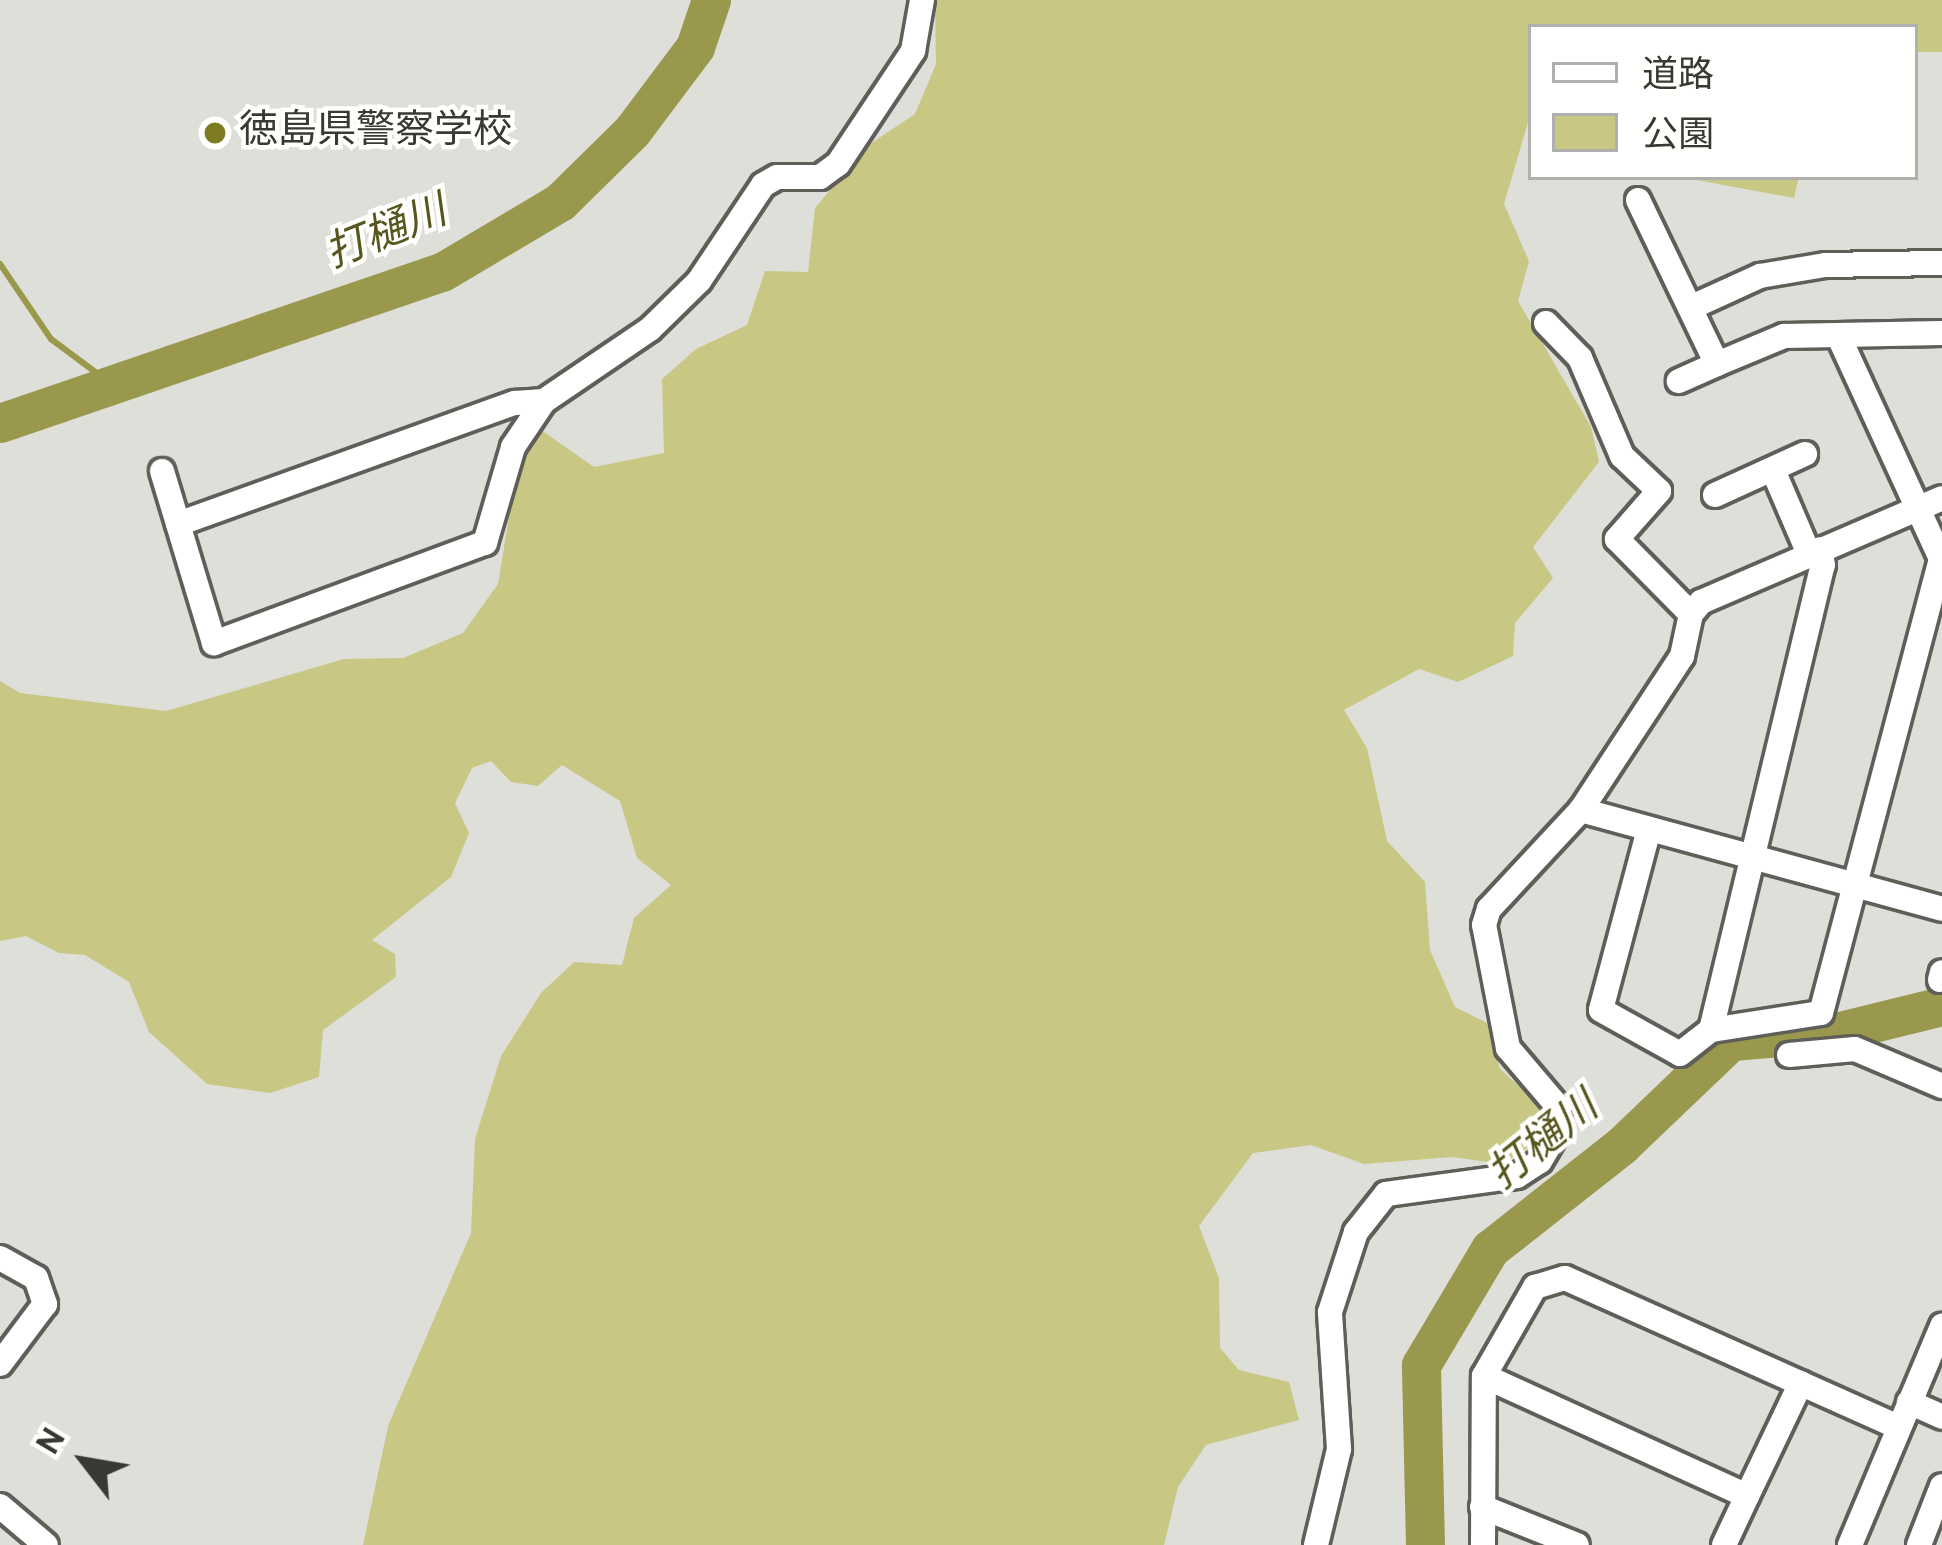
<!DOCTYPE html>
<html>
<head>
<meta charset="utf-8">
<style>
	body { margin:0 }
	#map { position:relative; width:1942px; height:1545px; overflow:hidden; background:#dfdfd9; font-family:Overpass,"Noto Sans JP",sans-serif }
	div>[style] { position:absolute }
	.green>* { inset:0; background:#c8c784 }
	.stream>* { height:6px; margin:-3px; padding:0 3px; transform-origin:3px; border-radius:3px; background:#9a984d }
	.river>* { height:39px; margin:-19.5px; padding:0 19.5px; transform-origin:19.5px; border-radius:19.5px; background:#9a984d }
	.roads { filter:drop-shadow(3px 0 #5f5f5a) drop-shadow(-3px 0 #5f5f5a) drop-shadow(0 3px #5f5f5a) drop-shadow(0 -3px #5f5f5a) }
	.minor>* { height:24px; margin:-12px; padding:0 12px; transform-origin:12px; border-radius:12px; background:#fff }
	.dots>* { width:33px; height:33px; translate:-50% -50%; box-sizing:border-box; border:6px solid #fffffe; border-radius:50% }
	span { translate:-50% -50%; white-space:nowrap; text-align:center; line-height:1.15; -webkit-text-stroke:9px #fffffe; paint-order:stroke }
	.poi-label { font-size:39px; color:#383835 }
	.left { translate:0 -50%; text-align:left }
	.water-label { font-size:42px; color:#57561e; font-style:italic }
	.legend { position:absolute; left:1528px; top:24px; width:390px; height:156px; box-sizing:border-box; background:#fffffe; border:3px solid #afafae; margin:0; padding:15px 21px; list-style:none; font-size:36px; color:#383835 }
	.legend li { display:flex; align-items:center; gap:24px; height:60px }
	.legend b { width:60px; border:3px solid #afafae }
	.north { position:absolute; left:24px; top:1401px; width:120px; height:120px; -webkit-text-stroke:9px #fffffe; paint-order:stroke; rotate:301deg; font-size:33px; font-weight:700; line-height:48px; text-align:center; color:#383835 }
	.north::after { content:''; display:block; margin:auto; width:42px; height:54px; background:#383835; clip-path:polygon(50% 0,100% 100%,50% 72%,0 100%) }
</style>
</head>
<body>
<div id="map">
	<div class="green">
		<div style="clip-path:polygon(935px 0,1942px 0,1942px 52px,1915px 52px,1915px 27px,1531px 27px,1531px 112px,1504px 204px,1529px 261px,1518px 301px,1591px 427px,1599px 462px,1533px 547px,1553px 578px,1515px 623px,1513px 656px,1458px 682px,1419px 669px,1344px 710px,1367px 748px,1387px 841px,1425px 882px,1430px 950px,1455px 1007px,1487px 1023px,1500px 1069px,1543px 1107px,1541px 1140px,1502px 1164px,1452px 1157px,1364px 1164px,1311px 1145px,1253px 1153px,1199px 1226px,1219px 1278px,1220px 1348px,1239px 1370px,1289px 1382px,1299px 1420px,1206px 1445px,1178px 1487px,1164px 1545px,363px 1545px,388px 1426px,471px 1233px,475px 1139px,501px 1056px,541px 993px,574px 962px,622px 965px,634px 918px,671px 885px,637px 858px,620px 801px,562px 765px,538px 786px,511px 782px,491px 761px,472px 768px,455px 803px,469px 833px,451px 877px,372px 940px,395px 954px,396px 977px,323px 1030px,319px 1077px,270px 1093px,207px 1084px,149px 1032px,129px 982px,85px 955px,59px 953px,26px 936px,0 941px,0 681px,20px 693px,166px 711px,344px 659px,403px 658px,463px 633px,498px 584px,516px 474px,537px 427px,594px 467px,664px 453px,662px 379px,696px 349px,747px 325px,765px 271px,808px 272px,815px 208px,867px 146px,915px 114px,936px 64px)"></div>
		<div style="clip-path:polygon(1681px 177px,1799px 177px,1794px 198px)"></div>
	</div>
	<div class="stream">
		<div style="left:0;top:264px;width:91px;rotate:55.8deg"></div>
		<div style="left:51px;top:339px;width:74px;rotate:36.7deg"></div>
	</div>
	<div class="river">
		<div style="left:0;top:423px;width:467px;rotate:-18.9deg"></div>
		<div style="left:442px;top:272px;width:137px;rotate:-30.7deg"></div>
		<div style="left:560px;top:202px;width:101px;rotate:-44.6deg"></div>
		<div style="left:632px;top:131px;width:105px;rotate:-53.1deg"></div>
		<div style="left:695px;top:47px;width:50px;rotate:-71.2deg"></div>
		<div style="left:1425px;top:1545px;width:180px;rotate:-91.3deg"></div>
		<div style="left:1421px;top:1365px;width:135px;rotate:-59.3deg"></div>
		<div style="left:1490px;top:1249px;width:168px;rotate:-38.2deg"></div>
		<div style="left:1622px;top:1145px;width:151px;rotate:-43.7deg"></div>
		<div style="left:1731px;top:1041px;width:101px;rotate:-4.5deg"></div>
		<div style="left:1832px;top:1033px;width:113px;rotate:-13.8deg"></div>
	</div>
	<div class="roads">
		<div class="minor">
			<div style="left:1638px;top:200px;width:182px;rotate:64.3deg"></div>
			<div style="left:1717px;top:364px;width:42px;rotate:155.9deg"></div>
			<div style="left:1692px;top:307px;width:75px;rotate:-24.5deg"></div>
			<div style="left:1760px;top:276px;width:66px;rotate:-9.6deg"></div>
			<div style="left:1825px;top:265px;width:117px;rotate:-1deg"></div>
			<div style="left:1546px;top:323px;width:49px;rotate:45.8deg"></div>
			<div style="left:1580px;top:358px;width:107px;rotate:66.8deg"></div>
			<div style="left:1622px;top:456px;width:51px;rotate:43.4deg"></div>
			<div style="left:1659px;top:491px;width:64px;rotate:131.2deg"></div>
			<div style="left:1617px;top:539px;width:105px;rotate:45.4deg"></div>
			<div style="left:1691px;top:614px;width:16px;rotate:-50deg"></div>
			<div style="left:1701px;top:602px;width:262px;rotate:-23.3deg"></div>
			<div style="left:1839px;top:337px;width:247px;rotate:65.3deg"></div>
			<div style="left:1717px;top:364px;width:73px;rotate:-22.7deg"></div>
			<div style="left:1784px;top:336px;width:158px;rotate:-1.1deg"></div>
			<div style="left:1773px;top:470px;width:91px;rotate:66.8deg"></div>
			<div style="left:162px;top:471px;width:180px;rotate:73.2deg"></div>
			<div style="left:214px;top:643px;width:289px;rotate:-20.3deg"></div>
			<div style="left:485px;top:543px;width:100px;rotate:-73.7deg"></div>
			<div style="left:513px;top:447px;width:55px;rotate:-56deg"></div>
			<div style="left:1715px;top:495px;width:99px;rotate:-24.5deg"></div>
			<div style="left:178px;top:524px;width:358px;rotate:-19.8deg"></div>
			<div style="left:515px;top:403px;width:29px;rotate:-4deg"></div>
			<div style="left:544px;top:401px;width:128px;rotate:-34.2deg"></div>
			<div style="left:650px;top:329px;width:69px;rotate:-44.4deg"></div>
			<div style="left:699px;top:281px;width:115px;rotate:-56.3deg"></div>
			<div style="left:763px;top:185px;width:16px;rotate:-30deg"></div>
			<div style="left:777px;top:177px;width:43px"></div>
			<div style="left:820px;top:177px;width:22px;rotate:-36deg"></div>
			<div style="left:838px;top:164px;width:136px;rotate:-56.4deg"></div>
			<div style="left:913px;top:51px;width:52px;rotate:-80deg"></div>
			<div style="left:1581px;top:810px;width:184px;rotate:-56.7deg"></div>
			<div style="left:1682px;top:656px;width:43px;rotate:-77.9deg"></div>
			<div style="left:1648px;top:833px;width:183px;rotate:104.9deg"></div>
			<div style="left:1601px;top:1010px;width:90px;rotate:29.1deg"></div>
			<div style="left:1680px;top:1054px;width:39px;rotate:-38deg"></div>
			<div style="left:1711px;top:1030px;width:111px;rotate:-8.8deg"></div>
			<div style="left:1821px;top:1013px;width:470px;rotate:-75.2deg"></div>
			<div style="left:1940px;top:980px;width:8px;rotate:-76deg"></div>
			<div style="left:1711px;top:1030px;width:478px;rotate:-76.5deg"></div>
			<div style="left:1823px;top:565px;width:16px;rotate:-101deg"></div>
			<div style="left:1789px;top:1055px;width:66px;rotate:-5.2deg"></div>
			<div style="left:1855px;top:1049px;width:95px;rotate:23deg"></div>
			<div style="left:0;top:1258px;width:41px;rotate:29.1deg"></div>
			<div style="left:36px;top:1278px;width:28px;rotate:71deg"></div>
			<div style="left:45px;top:1304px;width:75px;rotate:126.9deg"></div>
			<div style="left:1484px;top:1376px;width:289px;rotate:24.5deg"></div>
			<div style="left:1747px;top:1496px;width:54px;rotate:115.1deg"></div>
			<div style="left:1909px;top:1402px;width:36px;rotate:24deg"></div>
			<div style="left:1747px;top:1496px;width:125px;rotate:-64.5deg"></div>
			<div style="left:0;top:1506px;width:60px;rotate:40.3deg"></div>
			<div style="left:1482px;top:1507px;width:102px;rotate:21.8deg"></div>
			<div style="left:1316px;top:1545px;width:99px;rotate:-76.5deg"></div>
			<div style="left:1339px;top:1449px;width:137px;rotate:-93.8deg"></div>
			<div style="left:1330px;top:1312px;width:84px;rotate:-72deg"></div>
			<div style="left:1356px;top:1232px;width:48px;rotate:-51.7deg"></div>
			<div style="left:1386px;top:1194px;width:132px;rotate:-7.8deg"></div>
			<div style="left:1517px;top:1176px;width:27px;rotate:-33deg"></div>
			<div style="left:1540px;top:1161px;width:31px;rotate:-59deg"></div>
			<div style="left:1556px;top:1134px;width:26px;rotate:-83deg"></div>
			<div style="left:1559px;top:1108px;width:79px;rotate:-130.4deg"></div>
			<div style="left:1508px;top:1048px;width:125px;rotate:-101deg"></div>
			<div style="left:1484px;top:925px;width:17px;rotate:-73deg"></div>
			<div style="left:1489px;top:909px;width:135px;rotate:-47.1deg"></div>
			<div style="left:1581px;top:810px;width:374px;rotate:15.3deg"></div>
			<div style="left:1483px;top:1545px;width:169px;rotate:-89.7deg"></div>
			<div style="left:1484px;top:1376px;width:103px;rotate:-60.2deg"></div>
			<div style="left:1535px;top:1287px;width:31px;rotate:-17deg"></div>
			<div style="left:1565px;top:1278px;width:365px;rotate:24.1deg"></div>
			<div style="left:1850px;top:1545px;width:238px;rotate:-67.2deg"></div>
			<div style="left:1919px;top:1545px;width:63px;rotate:-68.7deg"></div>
		</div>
	</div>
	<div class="dots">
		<div style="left:215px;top:133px;background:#7e7c23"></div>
	</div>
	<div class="poi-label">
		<span class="left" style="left:239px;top:133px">徳島県警察学校</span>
	</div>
	<div class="water-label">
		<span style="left:387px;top:235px;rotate:-22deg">打樋川</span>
		<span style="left:1545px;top:1143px;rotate:-39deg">打樋川</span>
	</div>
	<ul class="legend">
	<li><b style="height:15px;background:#fff"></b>道路</li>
	<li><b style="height:33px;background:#c8c784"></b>公園</li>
	</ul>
	<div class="north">N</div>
</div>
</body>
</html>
